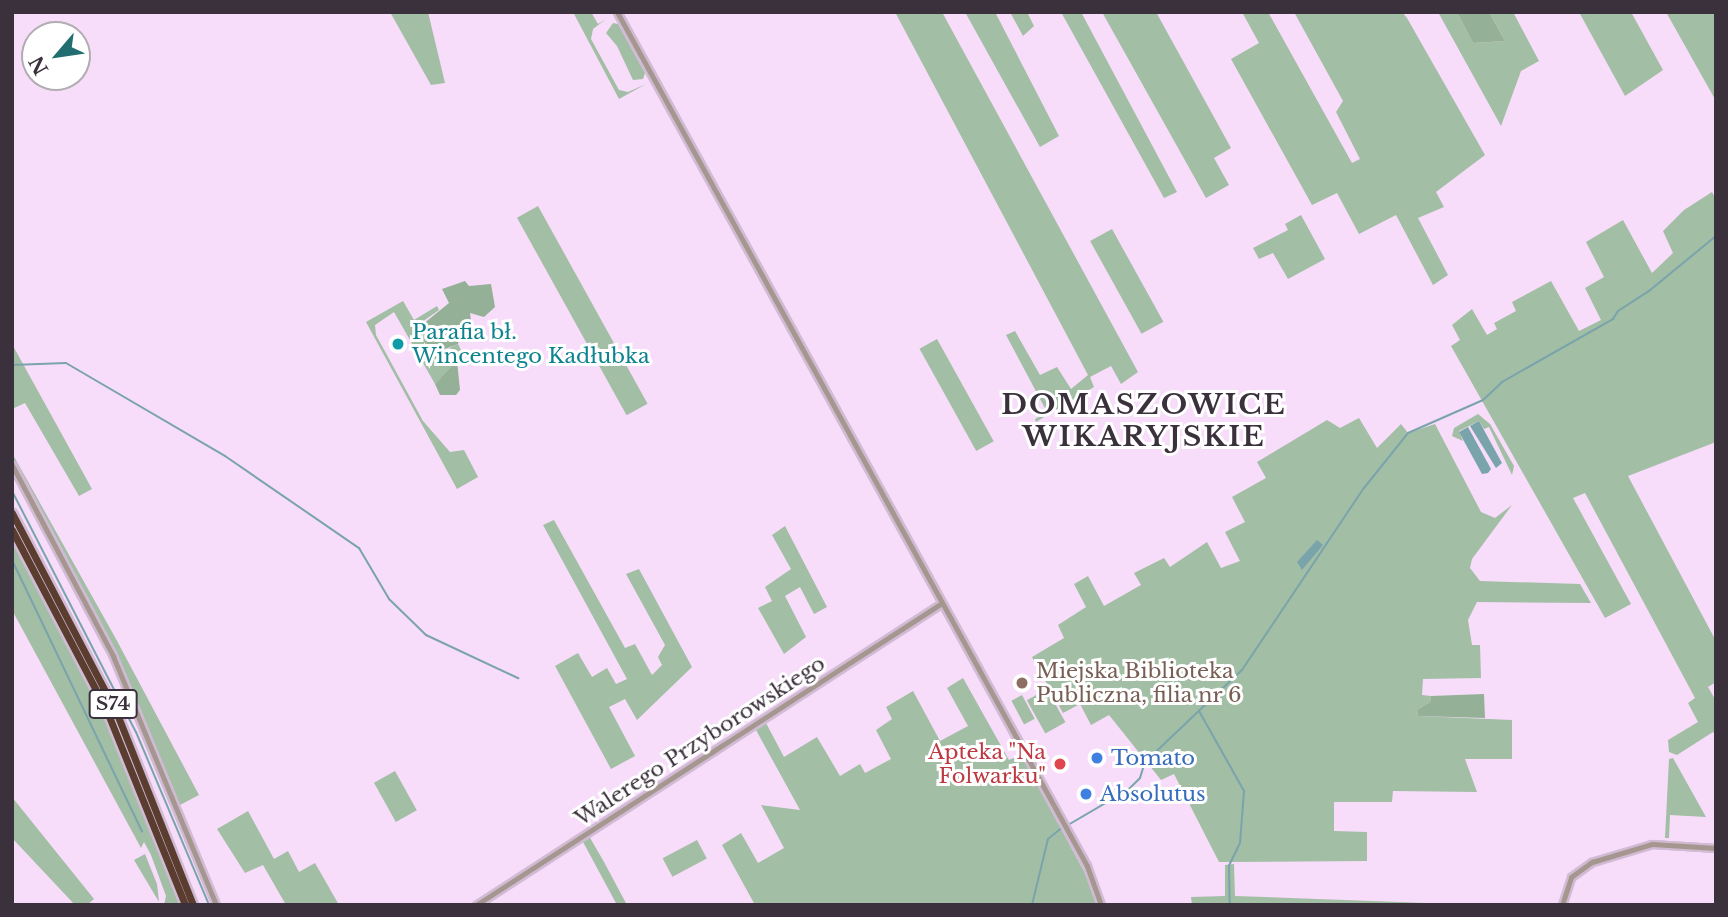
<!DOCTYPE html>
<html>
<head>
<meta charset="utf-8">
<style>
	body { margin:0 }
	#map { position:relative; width:1728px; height:917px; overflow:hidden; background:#f7ddfa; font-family:"Libre Baskerville",serif }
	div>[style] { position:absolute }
	.green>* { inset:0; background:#a2bea5; transform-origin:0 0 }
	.forest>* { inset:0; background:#94b097 }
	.water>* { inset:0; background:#7aa4ac }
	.stream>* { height:2px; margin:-1px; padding:0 1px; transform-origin:1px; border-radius:1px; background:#7aa4ac }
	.roads { filter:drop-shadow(2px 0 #d1bbd4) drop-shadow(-2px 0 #d1bbd4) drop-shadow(0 2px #d1bbd4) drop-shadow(0 -2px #d1bbd4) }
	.tertiary>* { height:5px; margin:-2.5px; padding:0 2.5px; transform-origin:2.5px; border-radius:2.5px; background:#a5968f }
	.motorway>* { height:7px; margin:-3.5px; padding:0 3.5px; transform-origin:3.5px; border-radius:3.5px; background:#5a3d2f }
	.dots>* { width:19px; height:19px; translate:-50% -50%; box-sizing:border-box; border:4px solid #fff; border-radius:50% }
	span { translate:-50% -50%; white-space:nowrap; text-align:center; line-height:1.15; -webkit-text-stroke:6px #fff; paint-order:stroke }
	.shield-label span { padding:2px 5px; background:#fff; border:2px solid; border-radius:5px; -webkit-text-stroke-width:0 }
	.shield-label { font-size:19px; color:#3b313c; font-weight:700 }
	.culture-label { font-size:21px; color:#0d838f }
	.left { translate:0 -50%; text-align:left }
	.education-label { font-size:21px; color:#785e54 }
	.street-label { font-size:21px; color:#3b313c }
	.health-label { font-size:21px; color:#be3a42 }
	.right { translate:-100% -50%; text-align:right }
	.shop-label { font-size:21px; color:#366cbe }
	.district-label { font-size:28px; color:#3b313c; font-weight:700; letter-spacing:2px }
	.frame { position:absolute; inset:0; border:14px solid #3b313c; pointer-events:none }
	.north { position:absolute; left:21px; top:21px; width:70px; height:70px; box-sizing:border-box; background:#fff; border:2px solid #b1adb1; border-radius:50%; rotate:241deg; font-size:19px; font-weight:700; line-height:28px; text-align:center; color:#3b313c }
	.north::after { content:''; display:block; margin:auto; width:24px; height:32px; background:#216d70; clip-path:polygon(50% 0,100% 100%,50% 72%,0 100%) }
</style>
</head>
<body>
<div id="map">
	<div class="green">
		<div style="clip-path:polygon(390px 12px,428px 12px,445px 83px,431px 85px)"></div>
		<div style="clip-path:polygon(573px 12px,591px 12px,598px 24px,606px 19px,593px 29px,591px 39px,619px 90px,628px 92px,646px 84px,619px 99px)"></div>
		<div style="clip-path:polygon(895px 12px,942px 12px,1138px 372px,1121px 384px,1111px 366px,1090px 377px,1094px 387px,1036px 422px,1035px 419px,1047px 412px,1006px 335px,1015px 331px,1040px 375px,1057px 367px,1071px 389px,1088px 375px)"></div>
		<div style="clip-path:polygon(965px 12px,995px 12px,1059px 136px,1040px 147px)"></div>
		<div style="clip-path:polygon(1010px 12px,1027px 12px,1034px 26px,1023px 36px)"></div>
		<div style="clip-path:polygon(1061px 12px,1081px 12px,1177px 192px,1164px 198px)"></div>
		<div style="clip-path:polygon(1102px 12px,1156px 12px,1231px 148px,1214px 158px,1229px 185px,1206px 198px)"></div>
		<div style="clip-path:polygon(1242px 12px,1268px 12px,1352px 163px,1360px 159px,1336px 112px,1343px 101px,1294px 12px,1402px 12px,1407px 18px,1485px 155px,1436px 192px,1444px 207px,1418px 218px,1448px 275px,1433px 285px,1396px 215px,1359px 234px,1337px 193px,1312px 205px,1231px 59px,1259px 43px)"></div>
		<div style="clip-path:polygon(1438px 12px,1457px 12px,1473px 43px,1505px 41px,1489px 12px,1513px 12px,1539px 61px,1521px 71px,1501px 126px)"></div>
		<div style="clip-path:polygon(1579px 12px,1631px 12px,1663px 70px,1625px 96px)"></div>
		<div style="clip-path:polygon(1666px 12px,1716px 12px,1716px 101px)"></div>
		<div style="clip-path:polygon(613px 23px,618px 24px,645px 73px,643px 79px,633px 80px,617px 46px,606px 33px)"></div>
		<div style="clip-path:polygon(1712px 192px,1716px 199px,1716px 442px,1628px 476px,1716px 641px,1716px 682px,1708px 687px,1716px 701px,1716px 736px,1713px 732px,1677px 755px,1669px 752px,1668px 740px,1698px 722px,1688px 703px,1695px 698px,1585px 493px,1573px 498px,1631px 604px,1605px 618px,1451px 346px,1460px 340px,1452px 325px,1472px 309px,1487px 335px,1497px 329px,1494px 323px,1516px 311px,1512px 302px,1551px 281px,1579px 331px,1601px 320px,1585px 288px,1604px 277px,1586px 242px,1623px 220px,1652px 273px,1673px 253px,1663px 231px,1684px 210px)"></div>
		<div style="left:538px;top:206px;width:226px;height:24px;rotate:61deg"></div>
		<div style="clip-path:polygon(1301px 215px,1325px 259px,1288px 279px,1273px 253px,1259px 259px,1253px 248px,1288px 230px,1285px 224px)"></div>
		<div style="left:1112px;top:229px;width:106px;height:25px;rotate:61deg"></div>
		<div style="clip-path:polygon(403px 301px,414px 320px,437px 306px,439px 310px,422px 322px,442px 351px,458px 344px,464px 356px,435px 384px,394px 312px,375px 325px,376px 335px,423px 421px,450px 452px,464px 450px,478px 477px,457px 489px,366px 322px)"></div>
		<div style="left:937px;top:339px;width:117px;height:20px;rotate:61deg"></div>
		<div style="clip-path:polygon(12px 344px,92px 489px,79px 496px,25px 403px,12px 409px)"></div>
		<div style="clip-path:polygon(1478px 414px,1490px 424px,1514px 466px,1512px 475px,1489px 427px,1484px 429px,1479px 421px,1459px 431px,1463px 441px,1452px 436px,1454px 428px)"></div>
		<div style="clip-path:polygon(1359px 418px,1377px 448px,1401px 424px,1408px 433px,1435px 424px,1481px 512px,1495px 518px,1512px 505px,1472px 559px,1470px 568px,1480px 581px,1580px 584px,1591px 603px,1477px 602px,1468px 620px,1472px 645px,1480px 645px,1481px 678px,1423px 679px,1422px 695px,1431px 696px,1430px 702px,1417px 710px,1418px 716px,1512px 720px,1512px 759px,1465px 759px,1477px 792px,1393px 791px,1392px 802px,1334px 802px,1334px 831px,1367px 832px,1367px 861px,1219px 862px,1174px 774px,1161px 780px,1109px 715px,1091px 725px,1080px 704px,1063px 713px,1032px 657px,1064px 638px,1058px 625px,1086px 607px,1074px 584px,1088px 576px,1104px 606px,1141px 585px,1134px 573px,1164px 558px,1170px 567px,1207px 542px,1221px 568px,1240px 561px,1225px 532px,1245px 522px,1232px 497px,1266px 478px,1257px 462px,1327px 420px,1340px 428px)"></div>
		<div style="clip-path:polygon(12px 453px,116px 639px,199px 795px,178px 806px,119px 662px,12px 461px)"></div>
		<div style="clip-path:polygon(554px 520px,625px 648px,635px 644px,652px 675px,662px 665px,658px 657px,665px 645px,626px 574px,639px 569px,692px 667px,637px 720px,625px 699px,609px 707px,635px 756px,611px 769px,555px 666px,578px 653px,592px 677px,607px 668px,616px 684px,627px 679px,543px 525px)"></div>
		<div style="clip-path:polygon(785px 526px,827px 607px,814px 614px,800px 587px,785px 596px,806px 637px,784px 654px,758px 608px,772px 601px,765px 587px,791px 569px,772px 535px)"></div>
		<div style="clip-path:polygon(12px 540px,107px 723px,180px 905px,164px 905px,166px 896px,151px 855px,144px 842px,141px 848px,12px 610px)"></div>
		<div style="clip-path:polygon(963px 678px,1009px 760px,1021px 755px,1086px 875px,1097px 905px,755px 905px,722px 845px,741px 833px,758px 863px,784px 848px,761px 805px,800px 810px,756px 730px,766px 723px,784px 757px,817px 737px,840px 776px,860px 764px,865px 773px,891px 759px,876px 730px,892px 719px,886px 707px,913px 691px,940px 741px,968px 726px,947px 688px)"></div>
		<div style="left:1047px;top:689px;width:38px;height:23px;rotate:61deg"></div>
		<div style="left:1022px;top:695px;width:27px;height:12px;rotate:62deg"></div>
		<div style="clip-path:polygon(1673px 758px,1706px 817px,1670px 815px,1669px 838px,1665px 838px,1669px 759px)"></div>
		<div style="left:395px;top:771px;width:45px;height:24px;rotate:61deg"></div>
		<div style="clip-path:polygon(12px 797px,94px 899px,87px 905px,75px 905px,12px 838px)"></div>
		<div style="clip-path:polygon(248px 811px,274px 859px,288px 851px,299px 872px,315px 863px,339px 905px,286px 905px,263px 865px,245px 873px,217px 829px)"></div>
		<div style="clip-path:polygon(589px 836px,604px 862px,627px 905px,617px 905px,582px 840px)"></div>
		<div style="left:697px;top:840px;width:21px;height:39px;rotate:62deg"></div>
		<div style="clip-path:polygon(145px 854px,157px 884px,159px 902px,134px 860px)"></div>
		<div style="clip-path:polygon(1234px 864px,1235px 896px,1480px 905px,1192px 905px,1191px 897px,1225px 896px,1225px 865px)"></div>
	</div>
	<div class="forest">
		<div style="clip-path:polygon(1457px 12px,1489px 12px,1505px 41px,1473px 43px)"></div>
		<div style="clip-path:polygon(465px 281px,469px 286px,491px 284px,495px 307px,484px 317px,470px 313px,471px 320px,462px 328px,458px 344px,434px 353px,417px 329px,449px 303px,442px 289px)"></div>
		<div style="clip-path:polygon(457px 361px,460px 390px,456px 395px,440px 395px,435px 384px)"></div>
		<div style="clip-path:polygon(1484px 694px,1485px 718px,1418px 716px,1417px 710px,1430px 702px,1431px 696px)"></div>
	</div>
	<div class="water">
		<div style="clip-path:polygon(1479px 421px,1502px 463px,1496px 468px,1470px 426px)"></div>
		<div style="clip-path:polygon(1468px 427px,1491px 469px,1488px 473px,1482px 474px,1459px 432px)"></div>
		<div style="clip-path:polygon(1317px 540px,1323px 545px,1302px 570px,1297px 562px)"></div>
	</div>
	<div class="stream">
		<div style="left:12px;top:365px;width:54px;rotate:-2.1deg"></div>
		<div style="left:66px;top:363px;width:184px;rotate:30.3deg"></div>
		<div style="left:225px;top:456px;width:163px;rotate:34.5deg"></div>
		<div style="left:359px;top:548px;width:59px;rotate:59.5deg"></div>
		<div style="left:389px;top:599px;width:52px;rotate:44.2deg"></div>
		<div style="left:426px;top:635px;width:102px;rotate:25.1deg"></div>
		<div style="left:12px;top:491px;width:271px;rotate:62.8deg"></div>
		<div style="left:136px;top:732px;width:188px;rotate:67.1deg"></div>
		<div style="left:12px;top:560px;width:301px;rotate:64.4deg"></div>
		<div style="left:1199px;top:711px;width:92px;rotate:60.6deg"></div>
		<div style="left:1244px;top:791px;width:52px;rotate:94.4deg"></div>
		<div style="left:1240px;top:843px;width:25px;rotate:116deg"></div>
		<div style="left:1229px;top:866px;width:39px;rotate:89deg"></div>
		<div style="left:1068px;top:825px;width:69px;rotate:-30.3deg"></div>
		<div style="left:1128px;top:790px;width:17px;rotate:-45deg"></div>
		<div style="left:1140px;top:778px;width:17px;rotate:-73deg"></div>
		<div style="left:1145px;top:762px;width:134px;rotate:-43.5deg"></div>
		<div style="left:1242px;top:670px;width:219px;rotate:-56.2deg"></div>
		<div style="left:1364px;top:488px;width:70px;rotate:-51.3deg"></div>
		<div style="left:1408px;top:433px;width:82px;rotate:-23.7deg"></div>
		<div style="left:1483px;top:400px;width:26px;rotate:-43deg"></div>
		<div style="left:1502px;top:382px;width:128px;rotate:-29.6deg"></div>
		<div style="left:1613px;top:319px;width:9px;rotate:-58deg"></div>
		<div style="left:1618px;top:311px;width:37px;rotate:-33deg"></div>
		<div style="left:1649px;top:291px;width:87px;rotate:-39.4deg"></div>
		<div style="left:1032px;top:905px;width:68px;rotate:-76.4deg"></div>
		<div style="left:1048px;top:839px;width:19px;rotate:-39deg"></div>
	</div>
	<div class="roads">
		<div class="tertiary">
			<div style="left:617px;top:12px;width:975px;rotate:61.17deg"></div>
			<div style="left:1087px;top:866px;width:41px;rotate:70.3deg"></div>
			<div style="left:12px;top:465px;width:216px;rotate:62.1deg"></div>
			<div style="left:113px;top:656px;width:269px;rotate:67.5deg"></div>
			<div style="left:476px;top:905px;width:555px;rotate:-32.95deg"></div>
			<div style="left:1562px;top:905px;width:29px;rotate:-72deg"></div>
			<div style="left:1571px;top:877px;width:26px;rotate:-36deg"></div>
			<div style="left:1592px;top:862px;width:63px;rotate:-16.7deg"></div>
			<div style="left:1652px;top:844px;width:64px;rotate:3.6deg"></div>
		</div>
		<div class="motorway">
			<div style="left:12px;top:513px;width:227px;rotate:62.4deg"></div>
			<div style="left:117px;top:714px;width:206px;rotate:68.3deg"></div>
			<div style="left:12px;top:530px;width:202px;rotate:62.3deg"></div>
			<div style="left:106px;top:709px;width:211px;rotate:68deg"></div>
		</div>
	</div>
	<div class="dots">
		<div style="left:398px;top:344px;background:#0f9aa8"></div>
		<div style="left:1022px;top:683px;background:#8d6e63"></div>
		<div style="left:1097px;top:758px;background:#3f7fe0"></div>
		<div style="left:1060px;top:764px;background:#e0444e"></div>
		<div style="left:1086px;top:794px;background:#3f7fe0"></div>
	</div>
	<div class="shield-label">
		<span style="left:113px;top:704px">S74</span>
	</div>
	<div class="culture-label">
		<span class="left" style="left:412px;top:344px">Parafia bł.<br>Wincentego Kadłubka</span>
	</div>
	<div class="education-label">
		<span class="left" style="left:1036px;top:683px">Miejska Biblioteka<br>Publiczna, filia nr 6</span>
	</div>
	<div class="street-label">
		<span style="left:700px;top:741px;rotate:-33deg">Walerego Przyborowskiego</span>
	</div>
	<div class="health-label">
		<span class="right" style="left:1046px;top:764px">Apteka "Na<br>Folwarku"</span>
	</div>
	<div class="shop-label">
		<span class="left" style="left:1111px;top:758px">Tomato</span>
		<span class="left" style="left:1100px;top:794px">Absolutus</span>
	</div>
	<div class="district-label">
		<span style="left:1144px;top:421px">DOMASZOWICE<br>WIKARYJSKIE</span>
	</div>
	<div class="frame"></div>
	<div class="north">N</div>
</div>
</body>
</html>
